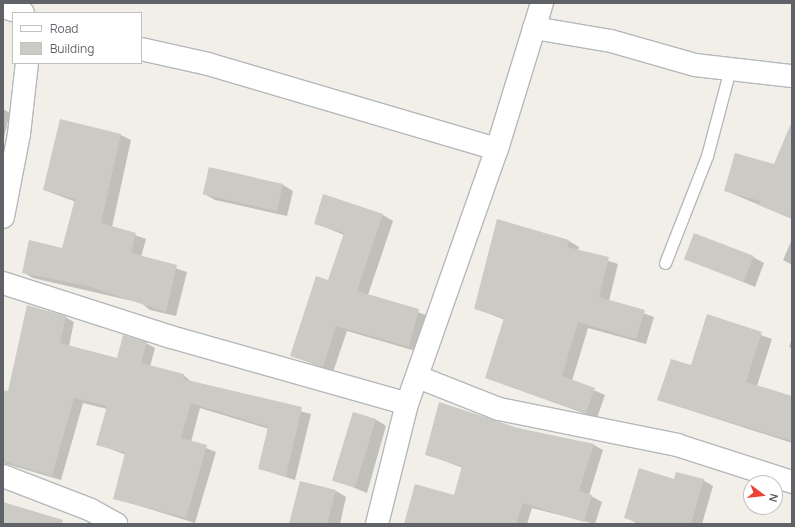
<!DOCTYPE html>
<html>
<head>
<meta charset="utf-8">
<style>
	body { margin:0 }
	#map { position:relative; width:795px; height:527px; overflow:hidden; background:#f1efe8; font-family:Manrope,sans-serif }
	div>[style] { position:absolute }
	.shadow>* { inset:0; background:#0003 }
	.building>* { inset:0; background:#cccac5; transform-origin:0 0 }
	.roads { filter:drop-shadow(1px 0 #b5b8bc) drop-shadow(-1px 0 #b5b8bc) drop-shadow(0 1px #b5b8bc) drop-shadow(0 -1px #b5b8bc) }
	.service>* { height:11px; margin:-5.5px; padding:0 5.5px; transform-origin:5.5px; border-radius:5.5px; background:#fff }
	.minor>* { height:22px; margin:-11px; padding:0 11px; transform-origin:11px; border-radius:11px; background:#fff }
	span { translate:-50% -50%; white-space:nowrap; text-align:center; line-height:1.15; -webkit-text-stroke:3px #fff; paint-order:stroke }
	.frame { position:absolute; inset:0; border:4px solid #5f6368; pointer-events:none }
	.legend { position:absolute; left:12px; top:12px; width:130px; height:52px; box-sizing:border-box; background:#fff; border:1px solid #bfc1c3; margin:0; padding:5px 7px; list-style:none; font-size:12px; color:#5f6368 }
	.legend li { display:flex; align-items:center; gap:8px; height:20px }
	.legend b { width:20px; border:1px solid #bfc1c3 }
	.north { position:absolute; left:743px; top:475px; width:40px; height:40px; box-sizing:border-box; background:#fff; border:1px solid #bfc1c3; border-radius:50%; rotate:105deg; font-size:11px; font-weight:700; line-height:16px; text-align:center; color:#5f6368 }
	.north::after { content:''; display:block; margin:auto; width:14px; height:18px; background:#ea4335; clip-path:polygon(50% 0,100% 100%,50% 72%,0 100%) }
</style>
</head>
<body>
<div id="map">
	<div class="shadow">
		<div style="clip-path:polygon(3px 109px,10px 113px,3px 141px)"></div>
		<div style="clip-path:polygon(121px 135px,131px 140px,112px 227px,146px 239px,141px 257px,187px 272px,176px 316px,150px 310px,141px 303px,33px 278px,23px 272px,63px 250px,76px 202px,44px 190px)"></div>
		<div style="clip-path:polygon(792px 147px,792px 219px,726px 191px,775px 165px)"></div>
		<div style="clip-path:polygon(283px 185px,293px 191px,287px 216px,215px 200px,204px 194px)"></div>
		<div style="clip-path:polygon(383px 215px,393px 221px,368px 295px,429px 316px,419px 352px,347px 331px,333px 372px,291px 355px,329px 282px,344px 235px,315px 223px)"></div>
		<div style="clip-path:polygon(792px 239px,792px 265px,783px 260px)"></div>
		<div style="clip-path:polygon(569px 241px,579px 247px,578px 251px,618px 264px,609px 301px,654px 317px,646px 344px,588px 328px,572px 381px,605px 395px,597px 418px,486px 378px,505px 320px,475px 308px)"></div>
		<div style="clip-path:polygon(753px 257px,764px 263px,755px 287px,685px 258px)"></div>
		<div style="clip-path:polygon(708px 316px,772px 339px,757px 386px,792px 397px,792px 443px,658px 400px,692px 367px)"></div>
		<div style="clip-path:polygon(65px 317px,74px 322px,69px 346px,118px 359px,146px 343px,155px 348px,150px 367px,183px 375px,192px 382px,311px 414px,295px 480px,260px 469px,269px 429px,200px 408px,191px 442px,216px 452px,195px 523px,114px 498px,126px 455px,97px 444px,107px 409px,83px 403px,61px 480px,3px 463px,3px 401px)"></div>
		<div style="clip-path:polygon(792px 338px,792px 348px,789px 347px)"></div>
		<div style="clip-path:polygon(375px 419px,386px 426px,367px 493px,335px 480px)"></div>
		<div style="clip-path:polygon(518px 429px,594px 445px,603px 450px,589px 495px,602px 502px,595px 524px,532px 508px,527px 524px,405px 524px,454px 496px,463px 468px,426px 454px)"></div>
		<div style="clip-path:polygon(675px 480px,703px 480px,713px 486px,702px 524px,638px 524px,625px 517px)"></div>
		<div style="clip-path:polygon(336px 491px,346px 497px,340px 524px,290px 524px)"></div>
	</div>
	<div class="building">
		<div style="clip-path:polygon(60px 119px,121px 134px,101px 223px,136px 233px,131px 253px,177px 265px,166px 312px,87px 286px,22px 273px,29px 240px,62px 248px,75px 199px,43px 190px)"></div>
		<div style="clip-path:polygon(792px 121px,792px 218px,758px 205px,760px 201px,724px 191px,735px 153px,774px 164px)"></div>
		<div style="left:209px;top:167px;width:76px;height:28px;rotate:13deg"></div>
		<div style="clip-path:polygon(323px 194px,383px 214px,357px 291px,419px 309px,409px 347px,336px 326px,323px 367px,290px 356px,316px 276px,328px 280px,344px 233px,314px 224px)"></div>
		<div style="clip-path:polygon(497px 219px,569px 240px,567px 247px,609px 257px,599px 297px,645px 310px,636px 339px,578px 322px,562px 376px,595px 388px,586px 413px,485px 378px,504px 318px,474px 309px)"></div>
		<div style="left:694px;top:233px;width:64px;height:28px;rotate:21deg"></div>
		<div style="clip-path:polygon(27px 305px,66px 316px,60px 343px,117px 358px,123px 335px,147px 342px,141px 363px,184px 374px,183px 379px,302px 407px,286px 476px,258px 469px,268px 427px,191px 403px,181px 438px,207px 445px,186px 518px,113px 499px,125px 453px,96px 445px,107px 406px,74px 398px,52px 476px,3px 461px,3px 397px,5px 390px,8px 391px)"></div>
		<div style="clip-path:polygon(707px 314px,762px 332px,746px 382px,792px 396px,792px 441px,657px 400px,671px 359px,691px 365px)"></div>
		<div style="clip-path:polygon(439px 402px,518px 428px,594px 444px,579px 491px,592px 495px,584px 522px,523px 503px,516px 524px,404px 524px,415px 484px,454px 495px,462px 466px,425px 455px)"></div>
		<div style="left:353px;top:412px;width:24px;height:72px;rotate:17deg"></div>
		<div style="clip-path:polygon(639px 468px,674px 479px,676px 472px,704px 479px,691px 524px,643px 524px,624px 518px)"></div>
		<div style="clip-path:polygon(300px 481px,336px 490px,327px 524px,289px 524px)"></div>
		<div style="clip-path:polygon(3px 502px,63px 520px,62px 524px,3px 524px)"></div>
	</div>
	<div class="roads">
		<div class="service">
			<div style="left:665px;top:263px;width:115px;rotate:-68.6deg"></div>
			<div style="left:707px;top:156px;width:90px;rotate:-75.2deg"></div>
		</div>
		<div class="minor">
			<div style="left:3px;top:7px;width:21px;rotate:17deg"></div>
			<div style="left:534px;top:28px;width:78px;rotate:9.6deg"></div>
			<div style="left:611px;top:41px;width:87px;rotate:15.9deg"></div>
			<div style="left:695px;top:65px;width:98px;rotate:6.5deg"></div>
			<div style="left:141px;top:49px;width:69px;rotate:12.6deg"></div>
			<div style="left:208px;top:64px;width:301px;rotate:16.4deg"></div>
			<div style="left:3px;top:217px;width:85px;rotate:-79.1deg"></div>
			<div style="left:19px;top:134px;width:71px;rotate:-83.6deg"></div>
			<div style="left:3px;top:283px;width:176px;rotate:17.8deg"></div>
			<div style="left:171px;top:337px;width:245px;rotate:15.8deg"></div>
			<div style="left:418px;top:377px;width:87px;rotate:21.6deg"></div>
			<div style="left:499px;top:409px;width:182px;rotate:11.4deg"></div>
			<div style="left:677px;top:445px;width:121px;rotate:17.8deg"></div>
			<div style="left:3px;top:476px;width:94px;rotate:21.1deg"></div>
			<div style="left:91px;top:510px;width:29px;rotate:29deg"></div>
			<div style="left:377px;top:524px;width:124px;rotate:-76deg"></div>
			<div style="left:407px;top:404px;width:270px;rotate:-70.6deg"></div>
			<div style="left:497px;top:149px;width:153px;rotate:-72.9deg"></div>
		</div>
	</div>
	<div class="frame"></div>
	<ul class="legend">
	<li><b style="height:5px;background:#fff"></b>Road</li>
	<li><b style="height:11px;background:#cccac5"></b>Building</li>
	</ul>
	<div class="north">N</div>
</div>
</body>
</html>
